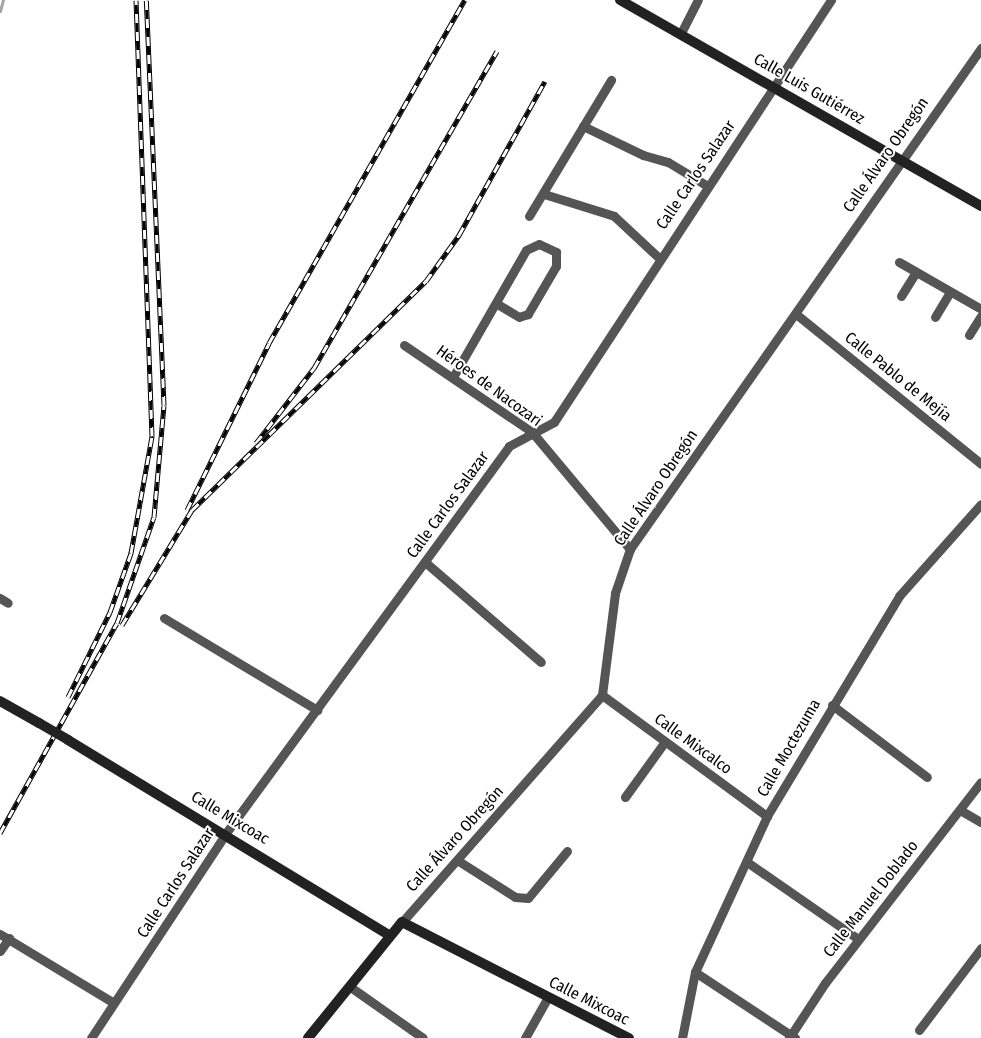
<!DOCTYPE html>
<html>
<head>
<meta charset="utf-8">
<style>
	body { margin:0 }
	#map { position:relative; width:981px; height:1038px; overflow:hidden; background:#fff; font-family:"Fira Sans Condensed",sans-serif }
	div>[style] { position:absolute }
	.stream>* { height:3px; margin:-1.5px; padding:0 1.5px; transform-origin:1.5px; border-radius:1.5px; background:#a3a3a3 }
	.street>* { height:9px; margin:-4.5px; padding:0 4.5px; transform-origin:4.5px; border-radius:4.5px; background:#555 }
	.secondary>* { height:10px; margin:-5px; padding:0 5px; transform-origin:5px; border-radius:5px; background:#222 }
	.rail>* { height:5px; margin-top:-2.5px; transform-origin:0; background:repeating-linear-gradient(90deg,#fff 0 9px,#000 0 18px); box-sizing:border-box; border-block:1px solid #000 }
	.secondary-bridge>* { height:10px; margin:-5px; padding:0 5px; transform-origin:5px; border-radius:5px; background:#222 }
	span { translate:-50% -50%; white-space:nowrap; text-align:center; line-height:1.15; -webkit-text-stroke:4px #fff; paint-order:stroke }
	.street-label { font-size:16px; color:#000 }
</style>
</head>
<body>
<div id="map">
	<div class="stream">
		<div style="left:0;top:11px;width:11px;rotate:-75deg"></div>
	</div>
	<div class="street">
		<div style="left:681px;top:33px;width:37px;rotate:-63deg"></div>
		<div style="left:583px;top:126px;width:67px;rotate:25.8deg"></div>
		<div style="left:643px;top:155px;width:26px;rotate:16deg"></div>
		<div style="left:668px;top:162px;width:44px;rotate:31.2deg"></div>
		<div style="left:544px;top:194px;width:73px;rotate:17.4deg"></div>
		<div style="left:614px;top:216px;width:62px;rotate:43deg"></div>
		<div style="left:529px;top:216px;width:159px;rotate:-58.9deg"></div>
		<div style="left:899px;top:262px;width:95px;rotate:29.8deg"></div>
		<div style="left:901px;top:296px;width:28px;rotate:-58deg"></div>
		<div style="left:796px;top:314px;width:238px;rotate:39deg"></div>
		<div style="left:935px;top:317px;width:29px;rotate:-59deg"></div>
		<div style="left:969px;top:335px;width:22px;rotate:-58deg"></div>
		<div style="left:404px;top:345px;width:155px;rotate:34.2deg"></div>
		<div style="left:532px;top:432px;width:153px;rotate:50.1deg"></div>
		<div style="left:453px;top:377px;width:146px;rotate:-60.1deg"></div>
		<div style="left:526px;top:250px;width:14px;rotate:-25deg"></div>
		<div style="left:539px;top:244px;width:19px;rotate:25deg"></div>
		<div style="left:556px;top:252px;width:14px;rotate:90deg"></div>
		<div style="left:556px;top:266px;width:56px;rotate:120.3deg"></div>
		<div style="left:528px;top:314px;width:9px;rotate:162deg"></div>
		<div style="left:519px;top:317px;width:26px;rotate:-149deg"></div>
		<div style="left:425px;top:562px;width:153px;rotate:40.8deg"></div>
		<div style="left:0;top:598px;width:9px;rotate:32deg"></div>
		<div style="left:164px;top:618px;width:179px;rotate:31deg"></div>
		<div style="left:602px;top:695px;width:205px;rotate:36.3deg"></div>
		<div style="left:832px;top:705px;width:119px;rotate:37.2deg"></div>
		<div style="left:625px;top:797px;width:67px;rotate:-54.2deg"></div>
		<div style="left:960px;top:810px;width:24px;rotate:30deg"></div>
		<div style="left:457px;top:860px;width:69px;rotate:32.5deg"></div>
		<div style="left:515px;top:897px;width:13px;rotate:4deg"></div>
		<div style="left:528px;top:898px;width:61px;rotate:-50.3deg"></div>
		<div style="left:747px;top:862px;width:135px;rotate:34.7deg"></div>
		<div style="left:402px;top:922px;width:303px;rotate:-48.6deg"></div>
		<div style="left:602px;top:695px;width:103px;rotate:-82.7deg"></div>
		<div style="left:615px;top:593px;width:46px;rotate:-71.2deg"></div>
		<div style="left:630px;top:549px;width:612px;rotate:-54.98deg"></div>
		<div style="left:0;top:934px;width:133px;rotate:31.2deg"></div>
		<div style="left:0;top:951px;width:16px;rotate:-55deg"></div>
		<div style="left:695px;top:972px;width:120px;rotate:33.4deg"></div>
		<div style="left:349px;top:986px;width:90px;rotate:35.1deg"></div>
		<div style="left:919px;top:1030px;width:103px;rotate:-52.9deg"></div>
		<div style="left:91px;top:1038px;width:245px;rotate:-56.6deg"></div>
		<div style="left:226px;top:833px;width:479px;rotate:-53.8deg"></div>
		<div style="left:509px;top:446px;width:51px;rotate:-28.1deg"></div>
		<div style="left:554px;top:422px;width:505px;rotate:-56.72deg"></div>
		<div style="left:525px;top:1038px;width:47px;rotate:-60.7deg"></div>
		<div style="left:682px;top:1038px;width:67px;rotate:-78.9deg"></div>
		<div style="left:695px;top:972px;width:172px;rotate:-65.2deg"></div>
		<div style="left:767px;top:816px;width:257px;rotate:-59deg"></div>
		<div style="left:899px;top:596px;width:123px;rotate:-48.3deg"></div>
		<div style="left:789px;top:1038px;width:66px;rotate:-56.8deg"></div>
		<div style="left:825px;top:983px;width:254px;rotate:-52.2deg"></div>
	</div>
	<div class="secondary">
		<div style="left:620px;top:0;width:416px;rotate:29.7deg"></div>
		<div style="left:0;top:701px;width:45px;rotate:29.4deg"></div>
		<div style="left:68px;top:740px;width:376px;rotate:31.3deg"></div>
		<div style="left:308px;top:1038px;width:149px;rotate:-51deg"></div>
		<div style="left:402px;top:922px;width:255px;rotate:27.1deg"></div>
	</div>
	<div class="rail">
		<div style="left:256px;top:443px;width:95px;rotate:-52.3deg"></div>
		<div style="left:314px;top:368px;width:366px;rotate:-60deg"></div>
		<div style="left:187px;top:510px;width:186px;rotate:-63.8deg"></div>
		<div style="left:269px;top:343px;width:395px;rotate:-60.3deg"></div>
		<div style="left:122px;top:625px;width:135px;rotate:-58.7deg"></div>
		<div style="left:192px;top:510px;width:327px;rotate:-44.4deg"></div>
		<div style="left:426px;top:281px;width:57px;rotate:-54.3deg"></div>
		<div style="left:459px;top:235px;width:176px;rotate:-60.8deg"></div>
		<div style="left:68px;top:697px;width:95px;rotate:-63.7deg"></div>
		<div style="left:110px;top:612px;width:63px;rotate:-70.4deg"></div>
		<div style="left:131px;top:553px;width:119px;rotate:-79.8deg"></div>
		<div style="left:152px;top:436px;width:436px;rotate:-92.1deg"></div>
		<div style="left:0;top:833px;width:240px;rotate:-60.9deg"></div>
		<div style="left:117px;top:623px;width:112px;rotate:-70.8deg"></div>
		<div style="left:154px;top:517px;width:112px;rotate:-84.9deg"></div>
		<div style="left:164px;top:405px;width:405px;rotate:-92.5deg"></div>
	</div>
	<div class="secondary-bridge">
		<div style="left:39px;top:723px;width:34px;rotate:30deg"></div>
	</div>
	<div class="street-label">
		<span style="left:809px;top:89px;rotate:30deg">Calle Luis Gutiérrez</span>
		<span style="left:886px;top:155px;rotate:-55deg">Calle Álvaro Obregón</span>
		<span style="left:696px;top:175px;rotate:-56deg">Calle Carlos Salazar</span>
		<span style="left:898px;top:377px;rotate:39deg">Calle Pablo de Mejía</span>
		<span style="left:489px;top:386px;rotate:36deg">Héroes de Nacozari</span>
		<span style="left:656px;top:488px;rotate:-56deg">Calle Álvaro Obregón</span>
		<span style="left:448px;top:505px;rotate:-54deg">Calle Carlos Salazar</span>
		<span style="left:693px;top:744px;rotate:36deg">Calle Mixcalco</span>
		<span style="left:789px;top:748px;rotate:-60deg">Calle Moctezuma</span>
		<span style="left:230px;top:818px;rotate:31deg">Calle Mixcoac</span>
		<span style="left:455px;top:839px;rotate:-48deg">Calle Álvaro Obregón</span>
		<span style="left:176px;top:883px;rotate:-57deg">Calle Carlos Salazar</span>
		<span style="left:871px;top:899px;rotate:-52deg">Calle Manuel Doblado</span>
		<span style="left:589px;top:1001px;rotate:27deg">Calle Mixcoac</span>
	</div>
</div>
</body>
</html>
